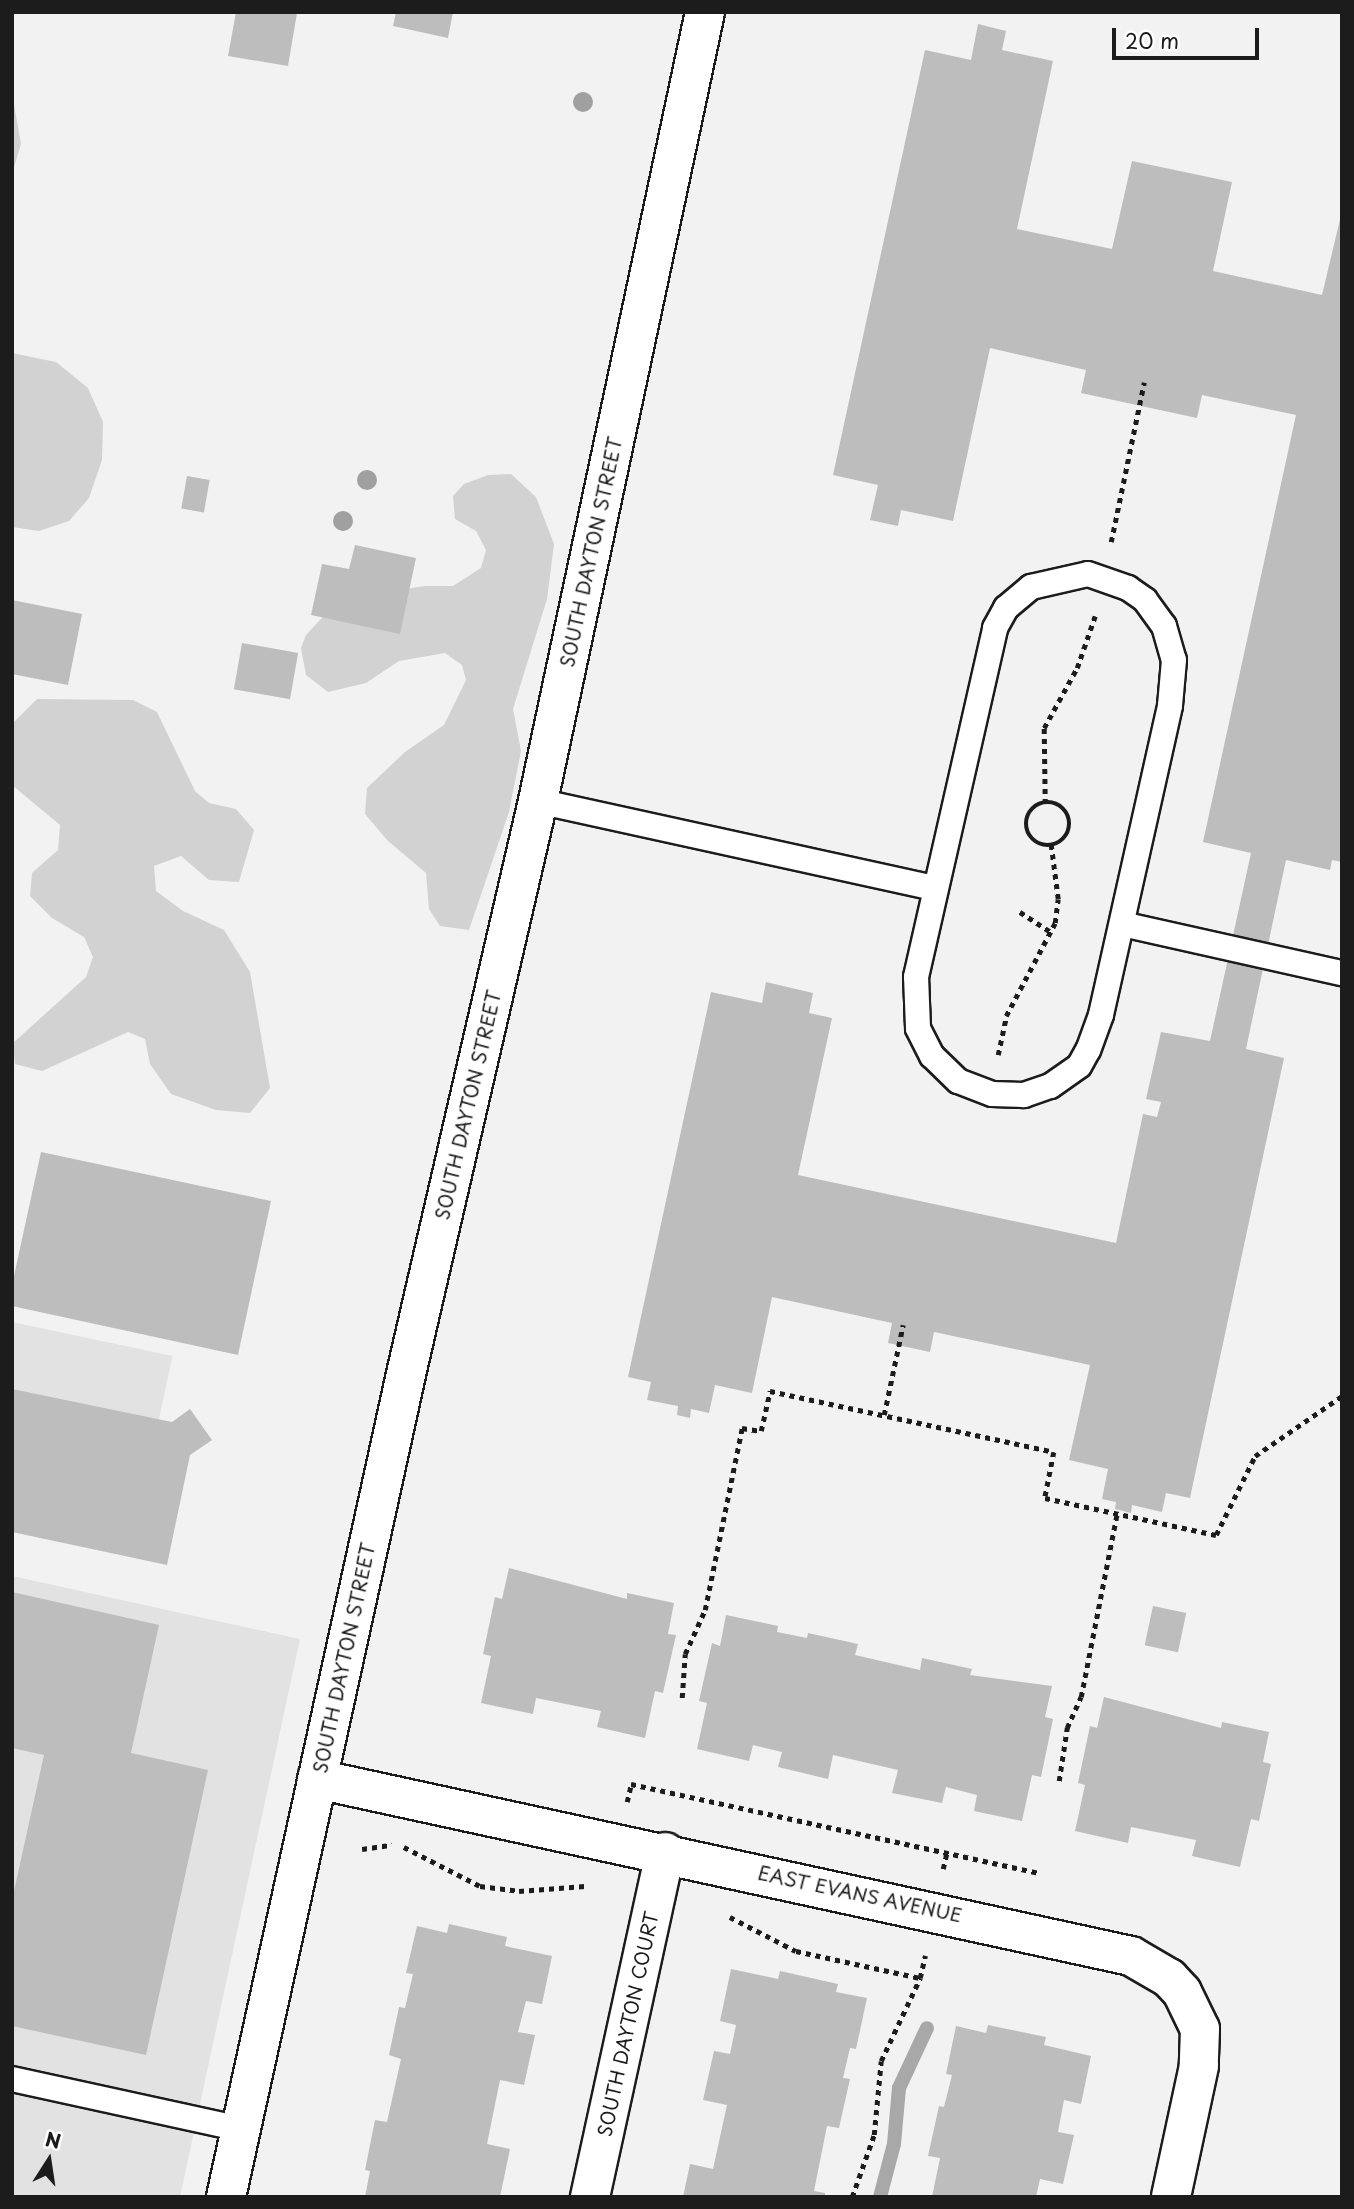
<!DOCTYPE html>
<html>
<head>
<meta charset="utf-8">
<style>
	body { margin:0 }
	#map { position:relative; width:1354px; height:2209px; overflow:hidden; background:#f2f2f2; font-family:"Playpen Sans",sans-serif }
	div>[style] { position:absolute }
	.built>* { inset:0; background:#e2e2e2; transform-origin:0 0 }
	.green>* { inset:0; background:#d2d2d2 }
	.stream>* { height:14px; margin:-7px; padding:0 7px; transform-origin:7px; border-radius:7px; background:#a8a8a8 }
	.building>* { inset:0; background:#bdbdbd; transform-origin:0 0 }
	.path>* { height:4.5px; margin-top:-2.25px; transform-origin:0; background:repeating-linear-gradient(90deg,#1c1c1c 0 5px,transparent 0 10px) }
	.path>.ring { margin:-2.25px; padding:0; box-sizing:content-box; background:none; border:4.5px solid #1c1c1c; border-radius:50% }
	.roads { filter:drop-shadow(2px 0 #1c1c1c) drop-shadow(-2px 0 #1c1c1c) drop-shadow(0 2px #1c1c1c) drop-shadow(0 -2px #1c1c1c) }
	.lane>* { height:24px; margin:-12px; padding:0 12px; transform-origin:12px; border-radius:12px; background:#fff }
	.street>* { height:38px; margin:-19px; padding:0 19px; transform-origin:19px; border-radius:19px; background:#fff }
	.secondary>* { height:38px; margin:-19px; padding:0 19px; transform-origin:19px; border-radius:19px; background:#fff }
	.trees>* { width:20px; height:20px; margin:-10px; border-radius:50%; background:#a0a0a0 }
	span { translate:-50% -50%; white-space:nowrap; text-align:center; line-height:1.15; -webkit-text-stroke:7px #fff; paint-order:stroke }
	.street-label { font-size:19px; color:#1c1c1c }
	.frame { position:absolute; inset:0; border:14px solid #1c1c1c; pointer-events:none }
	.north { position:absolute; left:14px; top:2125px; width:70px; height:70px; -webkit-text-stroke:5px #fff; paint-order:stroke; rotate:12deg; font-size:19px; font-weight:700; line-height:28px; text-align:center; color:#1c1c1c }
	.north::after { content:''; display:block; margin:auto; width:24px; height:32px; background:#1c1c1c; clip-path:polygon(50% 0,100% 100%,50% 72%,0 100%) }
	.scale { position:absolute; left:1112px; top:28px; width:147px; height:32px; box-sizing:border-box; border:4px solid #1c1c1c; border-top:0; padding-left:9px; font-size:21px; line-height:24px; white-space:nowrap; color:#1c1c1c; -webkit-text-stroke:5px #fff; paint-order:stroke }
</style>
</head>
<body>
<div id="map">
	<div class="built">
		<div style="left:12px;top:1322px;width:164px;height:67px;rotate:12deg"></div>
		<div style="clip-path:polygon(12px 1576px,300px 1639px,180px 2197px,12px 2197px)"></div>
	</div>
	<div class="green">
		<div style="clip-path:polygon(12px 93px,21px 144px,12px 174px)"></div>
		<div style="clip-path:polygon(12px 353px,56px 362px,88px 388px,103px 422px,102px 460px,89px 498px,69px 521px,39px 531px,12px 527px)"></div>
		<div style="clip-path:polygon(511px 474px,536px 497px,554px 544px,547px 599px,513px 709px,521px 751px,509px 812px,469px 930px,440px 926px,429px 909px,426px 873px,388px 841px,365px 814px,367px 788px,405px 752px,444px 725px,466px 680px,462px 665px,445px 653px,399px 661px,366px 683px,328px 692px,306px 675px,301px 648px,306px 635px,332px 607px,368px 595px,425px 586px,453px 586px,481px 568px,486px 550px,476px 531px,455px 519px,453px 496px,464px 484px,488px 475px)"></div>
		<div style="clip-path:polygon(37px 699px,133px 700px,157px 712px,195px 791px,209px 803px,236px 809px,254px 830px,239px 882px,209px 880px,181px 856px,154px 866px,156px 891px,183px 911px,224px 930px,250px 972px,270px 1088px,250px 1113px,216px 1110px,171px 1094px,150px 1064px,145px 1039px,128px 1032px,42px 1071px,15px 1064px,13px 1043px,86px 977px,93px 957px,84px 937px,52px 918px,30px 896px,32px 873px,58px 850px,60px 825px,12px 785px,12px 724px)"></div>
	</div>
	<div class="stream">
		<div style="left:880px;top:2197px;width:55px;rotate:-75.2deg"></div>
		<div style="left:894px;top:2144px;width:56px;rotate:-84.9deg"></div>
		<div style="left:899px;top:2088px;width:66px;rotate:-65deg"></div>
	</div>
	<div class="building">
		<div style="clip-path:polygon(236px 12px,297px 13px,288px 66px,228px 56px)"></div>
		<div style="clip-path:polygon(396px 12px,453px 12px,448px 38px,393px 26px)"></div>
		<div style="clip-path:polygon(978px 24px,1006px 31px,1002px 50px,1053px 61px,1017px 229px,1112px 249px,1132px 161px,1232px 182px,1213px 271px,1322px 295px,1342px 211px,1342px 862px,1332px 860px,1330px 870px,1286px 860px,1246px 1049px,1284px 1058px,1190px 1498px,1166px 1493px,1162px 1512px,1132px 1505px,1131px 1513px,1115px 1509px,1116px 1502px,1102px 1499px,1108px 1469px,1069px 1460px,1090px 1365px,934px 1332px,930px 1352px,888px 1343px,892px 1323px,772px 1297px,752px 1393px,715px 1385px,709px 1413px,691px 1409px,690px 1418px,677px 1415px,678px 1406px,647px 1400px,651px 1382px,628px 1377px,711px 992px,762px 1003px,766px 982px,813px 993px,809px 1013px,832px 1018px,798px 1175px,1116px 1243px,1143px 1114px,1157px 1117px,1161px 1102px,1146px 1099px,1161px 1032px,1210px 1041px,1251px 853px,1203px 842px,1296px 415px,1202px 395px,1197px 418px,1081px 393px,1086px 370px,990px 348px,953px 521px,901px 510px,898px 526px,870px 520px,878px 485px,833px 475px,925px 50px,971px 60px)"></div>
		<div style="left:187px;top:476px;width:23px;height:33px;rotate:10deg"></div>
		<div style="clip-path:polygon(355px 545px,416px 558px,400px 634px,311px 615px,322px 564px,349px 569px)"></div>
		<div style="clip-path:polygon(12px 600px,82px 614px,68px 685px,12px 674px)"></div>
		<div style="left:242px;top:643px;width:57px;height:47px;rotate:10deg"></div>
		<div style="clip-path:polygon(41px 1152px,271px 1201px,238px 1355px,12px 1306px,12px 1285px)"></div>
		<div style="clip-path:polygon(12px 1389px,172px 1422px,190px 1409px,212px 1440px,190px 1455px,167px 1565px,12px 1532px)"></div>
		<div style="clip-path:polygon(509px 1568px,627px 1599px,627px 1593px,674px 1603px,668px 1634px,676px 1635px,663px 1693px,655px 1691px,645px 1738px,597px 1727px,601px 1711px,536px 1698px,533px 1714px,481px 1703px,491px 1656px,483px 1654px,495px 1597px,502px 1599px)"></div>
		<div style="clip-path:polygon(12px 1592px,159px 1625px,131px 1753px,208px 1770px,146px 2055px,12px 2026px,12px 1900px,44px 1755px,12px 1748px)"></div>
		<div style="left:1153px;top:1606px;width:34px;height:40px;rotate:12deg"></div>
		<div style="clip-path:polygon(726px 1615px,778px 1626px,777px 1632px,807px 1638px,808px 1633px,858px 1644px,855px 1655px,920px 1670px,922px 1658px,972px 1669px,970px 1675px,1052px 1686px,1045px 1717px,1053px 1719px,1041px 1777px,1032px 1775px,1022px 1821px,974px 1811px,977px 1795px,946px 1787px,942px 1803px,892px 1793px,898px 1770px,833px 1755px,828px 1779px,778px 1767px,782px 1752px,753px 1745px,749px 1761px,697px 1749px,707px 1703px,699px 1701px,712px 1643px,720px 1646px)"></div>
		<div style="clip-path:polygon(1104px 1697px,1221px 1728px,1222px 1722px,1269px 1732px,1263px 1762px,1271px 1764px,1259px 1821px,1251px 1819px,1240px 1867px,1192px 1856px,1196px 1840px,1131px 1827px,1128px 1843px,1075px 1831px,1085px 1785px,1078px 1783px,1090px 1726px,1097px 1728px)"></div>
		<div style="clip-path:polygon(449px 1924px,507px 1937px,505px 1946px,552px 1956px,542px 2004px,526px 2001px,518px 2032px,535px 2035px,524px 2085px,500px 2080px,487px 2144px,510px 2149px,500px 2197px,365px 2197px,370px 2171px,365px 2170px,375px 2120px,387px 2122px,401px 2059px,389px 2055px,399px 2007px,405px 2008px,413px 1974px,406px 1973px,417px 1926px,447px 1933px)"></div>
		<div style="clip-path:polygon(731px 1969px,778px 1979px,780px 1971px,838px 1984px,836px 1992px,867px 1998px,856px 2049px,850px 2048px,843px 2078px,850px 2079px,839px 2128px,827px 2126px,814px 2191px,825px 2193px,825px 2197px,683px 2197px,690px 2164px,713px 2169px,727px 2105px,703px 2100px,714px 2051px,730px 2054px,736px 2025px,720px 2021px)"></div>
		<div style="clip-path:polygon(988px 2025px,1046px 2037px,1044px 2045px,1091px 2056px,1081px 2104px,1064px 2100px,1058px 2132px,1074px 2135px,1063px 2184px,1040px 2179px,1036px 2197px,932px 2197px,940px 2158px,928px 2156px,939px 2106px,944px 2107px,952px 2075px,946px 2074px,956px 2026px,986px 2033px)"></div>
	</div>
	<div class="path">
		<div style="left:1111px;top:542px;width:163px;rotate:-78.3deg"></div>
		<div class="ring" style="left:1026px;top:802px;width:39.5px;height:39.5px"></div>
		<div style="left:1045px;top:804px;width:76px;rotate:-90.8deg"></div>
		<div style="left:1044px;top:728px;width:68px;rotate:-61.2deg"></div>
		<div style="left:1077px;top:668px;width:55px;rotate:-70.9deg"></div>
		<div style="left:1020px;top:912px;width:38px;rotate:33deg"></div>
		<div style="left:998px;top:1055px;width:40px;rotate:-78deg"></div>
		<div style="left:1006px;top:1016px;width:105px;rotate:-62.2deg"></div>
		<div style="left:1055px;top:923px;width:24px;rotate:-83deg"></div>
		<div style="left:1058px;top:899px;width:54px;rotate:-97.4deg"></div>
		<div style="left:884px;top:1415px;width:92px;rotate:-78.1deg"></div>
		<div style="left:682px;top:1698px;width:44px;rotate:-86.1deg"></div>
		<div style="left:685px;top:1654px;width:48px;rotate:-65.6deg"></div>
		<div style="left:705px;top:1610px;width:186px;rotate:-78.5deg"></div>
		<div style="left:742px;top:1428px;width:19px;rotate:9deg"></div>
		<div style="left:761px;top:1431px;width:41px;rotate:-77.3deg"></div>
		<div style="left:770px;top:1391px;width:290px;rotate:12.1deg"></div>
		<div style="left:1054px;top:1452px;width:47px;rotate:101.1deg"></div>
		<div style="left:1045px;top:1498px;width:175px;rotate:12.2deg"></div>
		<div style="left:1216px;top:1535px;width:88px;rotate:-63.7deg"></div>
		<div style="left:1255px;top:1456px;width:106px;rotate:-34.6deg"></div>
		<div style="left:1059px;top:1781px;width:54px;rotate:-81.4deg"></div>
		<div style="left:1067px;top:1728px;width:34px;rotate:-66deg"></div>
		<div style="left:1081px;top:1697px;width:187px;rotate:-78.9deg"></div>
		<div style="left:627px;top:1802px;width:18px;rotate:-77deg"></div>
		<div style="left:631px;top:1784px;width:418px;rotate:12.3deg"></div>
		<div style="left:404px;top:1847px;width:85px;rotate:27.2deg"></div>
		<div style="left:480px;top:1886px;width:39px;rotate:7deg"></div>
		<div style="left:519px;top:1891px;width:66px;rotate:-4.3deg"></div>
		<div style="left:362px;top:1849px;width:30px;rotate:-8deg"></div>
		<div style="left:943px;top:1869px;width:17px;rotate:-77deg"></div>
		<div style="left:730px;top:1917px;width:74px;rotate:27.3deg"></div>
		<div style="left:796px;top:1951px;width:127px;rotate:12.3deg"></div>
		<div style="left:852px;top:2197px;width:66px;rotate:-70.5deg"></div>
		<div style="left:874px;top:2135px;width:74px;rotate:-84.6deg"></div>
		<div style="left:881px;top:2061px;width:92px;rotate:-64.8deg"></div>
		<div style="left:920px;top:1978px;width:23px;rotate:-77deg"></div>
	</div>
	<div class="roads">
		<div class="lane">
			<div style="left:1088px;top:574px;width:42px;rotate:19.3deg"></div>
			<div style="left:1128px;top:588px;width:21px;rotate:35deg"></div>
			<div style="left:1145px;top:600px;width:32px;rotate:54deg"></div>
			<div style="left:1164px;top:626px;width:35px;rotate:74deg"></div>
			<div style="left:1174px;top:660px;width:46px;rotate:95deg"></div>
			<div style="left:1170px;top:706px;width:317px;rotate:102.6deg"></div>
			<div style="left:1101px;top:1015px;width:37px;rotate:110deg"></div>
			<div style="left:1088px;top:1050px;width:18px;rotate:119deg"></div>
			<div style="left:1079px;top:1066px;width:35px;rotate:145deg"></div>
			<div style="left:1050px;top:1086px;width:28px;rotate:161deg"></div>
			<div style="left:1024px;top:1095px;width:32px;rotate:-178deg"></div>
			<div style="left:992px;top:1094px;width:36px;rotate:-159deg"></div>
			<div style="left:958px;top:1081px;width:36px;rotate:-136deg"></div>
			<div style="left:932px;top:1056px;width:31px;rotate:-117deg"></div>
			<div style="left:918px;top:1028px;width:51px;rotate:-92.2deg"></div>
			<div style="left:916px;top:977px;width:358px;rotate:-77.2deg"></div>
			<div style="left:995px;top:628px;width:23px;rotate:-61deg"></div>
			<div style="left:1006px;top:608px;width:33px;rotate:-40deg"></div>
			<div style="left:1031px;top:587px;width:58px;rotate:-12.8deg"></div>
			<div style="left:538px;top:801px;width:404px;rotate:12.4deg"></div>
			<div style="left:1122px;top:924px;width:225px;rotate:12.6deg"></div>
			<div style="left:12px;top:2079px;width:234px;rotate:12.3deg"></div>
		</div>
		<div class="street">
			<div style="left:317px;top:1779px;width:833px;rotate:12.27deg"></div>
			<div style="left:1131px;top:1956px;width:44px;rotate:30.1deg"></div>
			<div style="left:1169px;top:1978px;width:19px;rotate:47deg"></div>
			<div style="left:1182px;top:1992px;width:41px;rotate:64.1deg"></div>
			<div style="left:1200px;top:2029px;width:37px;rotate:92deg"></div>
			<div style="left:1199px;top:2066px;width:134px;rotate:102.1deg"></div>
			<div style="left:590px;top:2197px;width:353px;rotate:-77.7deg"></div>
		</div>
		<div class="secondary">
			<div style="left:226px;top:2197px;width:842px;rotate:-77.66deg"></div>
			<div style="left:406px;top:1374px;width:588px;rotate:-77.03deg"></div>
			<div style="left:538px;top:801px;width:806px;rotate:-78.05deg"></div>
		</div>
	</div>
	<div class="trees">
		<div style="left:583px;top:102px"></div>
		<div style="left:367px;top:480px"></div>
		<div style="left:343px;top:521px"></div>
	</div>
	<div class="street-label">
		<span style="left:591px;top:552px;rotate:-78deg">SOUTH DAYTON STREET</span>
		<span style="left:468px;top:1105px;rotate:-77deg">SOUTH DAYTON STREET</span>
		<span style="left:344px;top:1658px;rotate:-78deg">SOUTH DAYTON STREET</span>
		<span style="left:860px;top:1894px;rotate:12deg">EAST EVANS AVENUE</span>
		<span style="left:628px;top:2024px;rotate:-78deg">SOUTH DAYTON COURT</span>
	</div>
	<div class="frame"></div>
	<div class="north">N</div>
	<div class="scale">20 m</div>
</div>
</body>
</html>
